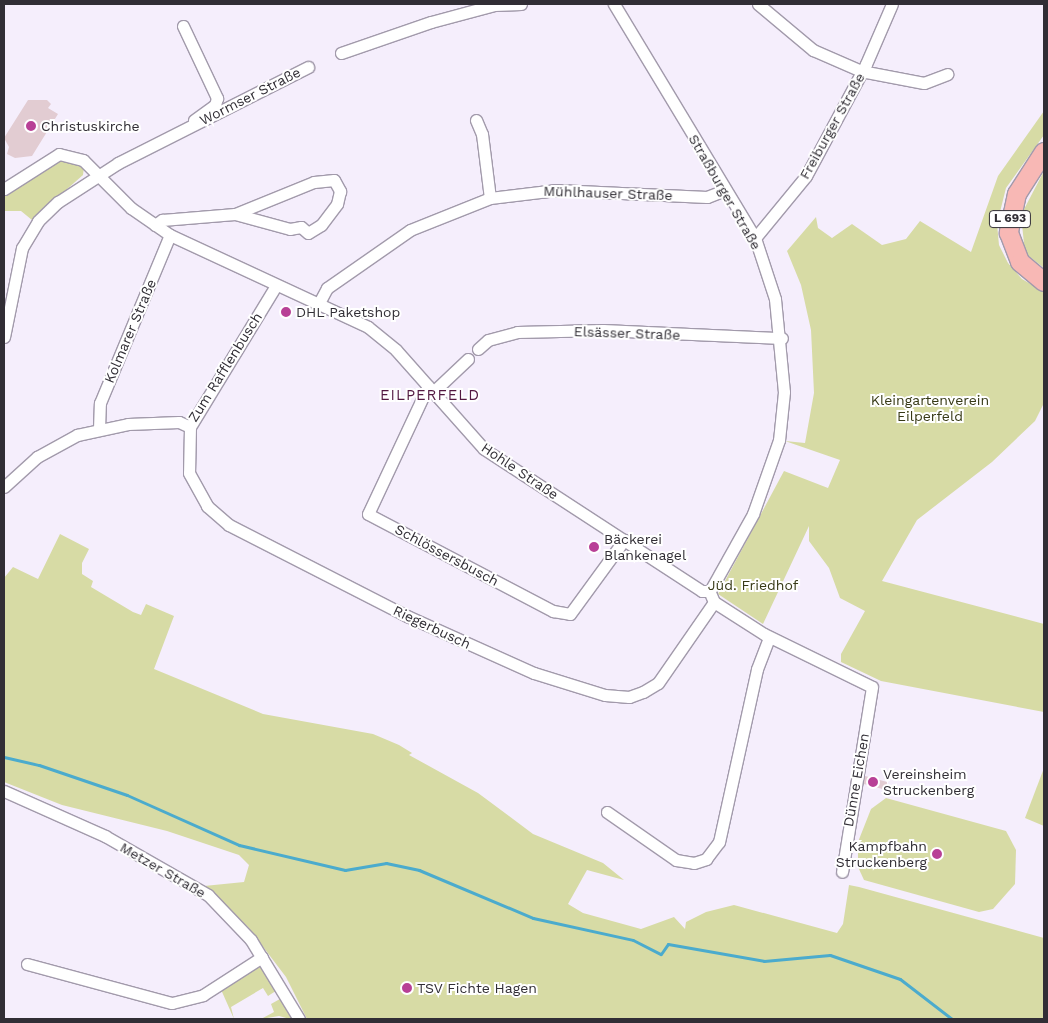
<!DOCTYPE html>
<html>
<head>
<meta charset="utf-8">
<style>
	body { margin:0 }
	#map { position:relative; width:1048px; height:1023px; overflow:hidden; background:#f5eefc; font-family:"Work Sans",sans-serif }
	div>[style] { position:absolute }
	.green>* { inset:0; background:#d7dba5 }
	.stream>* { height:3px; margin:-1.5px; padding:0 1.5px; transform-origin:1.5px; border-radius:1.5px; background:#4babcd }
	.building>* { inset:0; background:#e2ccd2; transform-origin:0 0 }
	.roads { filter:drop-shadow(1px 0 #a29aab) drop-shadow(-1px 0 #a29aab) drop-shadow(0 1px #a29aab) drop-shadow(0 -1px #a29aab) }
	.minor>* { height:11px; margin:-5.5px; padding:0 5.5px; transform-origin:5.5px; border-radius:5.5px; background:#fff }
	.primary>* { height:18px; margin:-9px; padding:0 9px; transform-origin:9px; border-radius:9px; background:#f8b8b5 }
	.dots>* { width:14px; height:14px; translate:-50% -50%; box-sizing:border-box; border:2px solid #fff; border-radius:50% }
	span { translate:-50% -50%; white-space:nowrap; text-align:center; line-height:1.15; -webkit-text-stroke:4px #fff; paint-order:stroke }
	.shield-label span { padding:1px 4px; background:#fff; border:1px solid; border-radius:4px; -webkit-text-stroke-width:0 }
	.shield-label { font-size:12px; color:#312e35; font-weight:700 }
	.street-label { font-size:14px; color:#312e35 }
	.poi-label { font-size:14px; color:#312e35 }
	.left { translate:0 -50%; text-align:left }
	.right { translate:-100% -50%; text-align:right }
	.park-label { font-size:14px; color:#373916 }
	.neighbourhood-label { font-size:15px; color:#531942; letter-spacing:1px }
	.frame { position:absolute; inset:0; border:5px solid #312e35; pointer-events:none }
</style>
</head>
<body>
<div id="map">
	<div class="green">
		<div style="clip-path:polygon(1044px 111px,1044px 135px,1006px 188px,997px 224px,999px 245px,1008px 263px,1022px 279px,1044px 292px,1044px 403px,1035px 421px,992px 462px,917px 520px,882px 581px,1044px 624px,1044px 712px,881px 681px,841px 662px,841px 654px,865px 611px,840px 598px,829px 568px,809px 541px,809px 526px,763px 624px,718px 594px,784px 471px,828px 488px,840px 460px,785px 441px,805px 443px,814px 393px,811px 330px,801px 285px,787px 251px,816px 217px,818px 228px,832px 238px,852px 224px,882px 245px,906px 239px,920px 221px,971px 252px,998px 176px)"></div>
		<div style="clip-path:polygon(63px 159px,84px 167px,83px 175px,32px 220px,21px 211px,4px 211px,4px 197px,51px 162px)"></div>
		<div style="clip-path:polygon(1044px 171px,1044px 268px,1025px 253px,1021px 215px)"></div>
		<div style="clip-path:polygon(60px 534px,89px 549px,82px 563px,82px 574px,93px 581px,91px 587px,133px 612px,141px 615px,146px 604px,174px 616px,154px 669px,263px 714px,373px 734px,399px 745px,412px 753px,409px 755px,478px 793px,533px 834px,603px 863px,624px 880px,587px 870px,568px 904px,583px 913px,641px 929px,674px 917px,685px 929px,686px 922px,706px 912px,734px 905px,837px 933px,843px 924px,849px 885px,859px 887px,1044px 938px,1044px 1019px,307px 1019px,286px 977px,248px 927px,204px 886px,244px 882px,249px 865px,239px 855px,167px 831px,62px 805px,4px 782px,4px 578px,13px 567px,38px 579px)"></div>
		<div style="clip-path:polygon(1044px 768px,1044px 826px,1025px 818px)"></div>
		<div style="clip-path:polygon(886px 798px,1006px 831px,1016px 850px,1015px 884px,993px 909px,979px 912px,864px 880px,858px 867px,858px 842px,871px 809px)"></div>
		<div style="clip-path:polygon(262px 957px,282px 987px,268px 996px,263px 988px,231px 1007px,234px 1019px,219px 985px)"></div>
		<div style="clip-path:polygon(287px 995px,298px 1015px,290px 1019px,279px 1016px,261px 1019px,274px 1012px,271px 1004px)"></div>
	</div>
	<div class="stream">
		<div style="left:4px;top:757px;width:36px;rotate:13deg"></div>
		<div style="left:39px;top:765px;width:93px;rotate:18.8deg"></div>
		<div style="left:127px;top:795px;width:123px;rotate:24.1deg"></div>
		<div style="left:239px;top:845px;width:109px;rotate:13.3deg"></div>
		<div style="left:345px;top:870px;width:42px;rotate:-9.7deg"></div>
		<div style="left:386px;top:863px;width:34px;rotate:12deg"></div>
		<div style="left:419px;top:870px;width:124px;rotate:22.8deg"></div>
		<div style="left:533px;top:918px;width:102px;rotate:12.4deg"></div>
		<div style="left:633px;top:940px;width:31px;rotate:27deg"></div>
		<div style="left:661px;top:954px;width:12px;rotate:-55deg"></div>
		<div style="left:668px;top:944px;width:97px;rotate:10deg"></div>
		<div style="left:764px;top:961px;width:66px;rotate:-5.2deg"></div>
		<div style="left:830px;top:955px;width:74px;rotate:18.9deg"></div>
		<div style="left:900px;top:979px;width:66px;rotate:37.6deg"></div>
	</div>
	<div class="building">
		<div style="clip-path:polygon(28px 100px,47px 100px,51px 104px,48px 108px,58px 114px,32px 156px,15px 158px,7px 154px,9px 147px,4px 138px)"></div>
		<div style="left:865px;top:776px;width:23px;height:8px;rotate:15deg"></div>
	</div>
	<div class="roads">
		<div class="minor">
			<div style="left:614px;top:4px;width:273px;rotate:58.9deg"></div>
			<div style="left:755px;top:238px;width:64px;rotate:71.8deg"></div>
			<div style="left:775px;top:299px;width:93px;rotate:84.5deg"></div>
			<div style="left:784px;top:392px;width:48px;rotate:95.9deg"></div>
			<div style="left:779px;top:440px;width:78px;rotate:109.4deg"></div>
			<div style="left:753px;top:514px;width:88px;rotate:119.2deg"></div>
			<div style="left:758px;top:4px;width:72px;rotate:39.9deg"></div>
			<div style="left:813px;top:50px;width:52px;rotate:23.6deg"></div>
			<div style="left:861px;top:71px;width:64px;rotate:10.8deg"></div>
			<div style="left:924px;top:83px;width:25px;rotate:-21deg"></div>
			<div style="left:183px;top:26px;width:80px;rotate:64.7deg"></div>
			<div style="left:217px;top:98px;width:7px;rotate:106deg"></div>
			<div style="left:215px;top:105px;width:26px;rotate:144deg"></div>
			<div style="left:341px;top:53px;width:95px;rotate:-19deg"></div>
			<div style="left:431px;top:22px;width:65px;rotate:-15.1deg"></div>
			<div style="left:494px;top:5px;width:27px;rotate:-2deg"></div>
			<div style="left:476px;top:120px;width:15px;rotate:67deg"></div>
			<div style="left:482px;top:134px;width:64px;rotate:82.9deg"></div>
			<div style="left:4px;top:189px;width:65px;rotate:-32.5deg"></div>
			<div style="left:59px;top:154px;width:25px;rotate:14deg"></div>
			<div style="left:83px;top:160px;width:68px;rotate:45deg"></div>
			<div style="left:131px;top:208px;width:47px;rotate:34.7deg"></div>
			<div style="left:170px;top:235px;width:218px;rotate:24.9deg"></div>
			<div style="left:368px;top:327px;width:36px;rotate:39deg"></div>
			<div style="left:396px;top:350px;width:132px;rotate:48.4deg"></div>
			<div style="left:484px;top:449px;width:260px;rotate:33.1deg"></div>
			<div style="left:702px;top:591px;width:8px"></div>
			<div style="left:155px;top:225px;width:9px;rotate:-36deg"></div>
			<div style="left:162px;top:220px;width:73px;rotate:-4.7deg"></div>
			<div style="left:235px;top:214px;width:85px;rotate:-22.1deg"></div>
			<div style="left:314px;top:182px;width:20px;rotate:-6deg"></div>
			<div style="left:334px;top:180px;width:13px;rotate:61deg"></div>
			<div style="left:340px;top:191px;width:13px;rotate:103deg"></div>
			<div style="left:337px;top:204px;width:26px;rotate:127deg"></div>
			<div style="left:321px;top:225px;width:15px;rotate:148deg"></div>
			<div style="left:308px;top:233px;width:9px;rotate:-139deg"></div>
			<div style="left:301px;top:227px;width:11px;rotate:170deg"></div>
			<div style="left:290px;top:229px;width:57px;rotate:-164.7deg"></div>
			<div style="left:755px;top:238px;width:80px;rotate:-50.6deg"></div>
			<div style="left:806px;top:176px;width:127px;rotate:-61.8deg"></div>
			<div style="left:866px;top:64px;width:65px;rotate:-66.6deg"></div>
			<div style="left:319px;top:303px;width:17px;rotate:-62deg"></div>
			<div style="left:327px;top:288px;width:101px;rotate:-34.9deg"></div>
			<div style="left:410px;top:230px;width:86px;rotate:-21.8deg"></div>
			<div style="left:490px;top:198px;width:67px;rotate:-6.8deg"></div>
			<div style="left:557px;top:190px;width:150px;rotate:2.7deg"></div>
			<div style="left:707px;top:197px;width:19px;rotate:-21deg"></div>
			<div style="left:4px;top:337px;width:91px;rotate:-78.6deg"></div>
			<div style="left:22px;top:248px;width:31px;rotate:-59deg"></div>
			<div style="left:38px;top:221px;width:28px;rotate:-44deg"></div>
			<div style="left:58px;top:202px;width:72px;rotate:-33deg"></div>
			<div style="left:118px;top:163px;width:213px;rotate:-26.8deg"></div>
			<div style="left:478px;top:349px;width:13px;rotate:-42deg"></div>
			<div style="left:488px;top:340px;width:30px;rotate:-15deg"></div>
			<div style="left:517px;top:332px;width:86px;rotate:-1.3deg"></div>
			<div style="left:603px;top:330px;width:179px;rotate:2.6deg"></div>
			<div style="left:428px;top:386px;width:141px;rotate:115.1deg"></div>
			<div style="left:368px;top:514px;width:209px;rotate:27.7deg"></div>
			<div style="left:553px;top:611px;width:17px;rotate:10deg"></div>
			<div style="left:570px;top:614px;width:92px;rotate:-53.9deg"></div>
			<div style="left:433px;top:392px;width:48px;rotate:-43.3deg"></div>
			<div style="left:190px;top:427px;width:46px;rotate:91.2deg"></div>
			<div style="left:189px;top:473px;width:38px;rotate:61deg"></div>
			<div style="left:207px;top:506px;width:29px;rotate:41deg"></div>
			<div style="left:229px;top:525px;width:200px;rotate:27.1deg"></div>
			<div style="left:407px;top:616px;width:139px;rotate:24.2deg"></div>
			<div style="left:534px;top:673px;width:74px;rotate:17.2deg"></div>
			<div style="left:605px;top:695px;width:24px;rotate:5deg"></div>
			<div style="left:629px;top:697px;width:15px;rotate:-20deg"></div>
			<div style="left:643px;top:692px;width:17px;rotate:-31deg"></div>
			<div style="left:658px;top:683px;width:98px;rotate:-55.3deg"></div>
			<div style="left:99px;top:429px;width:26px;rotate:-88deg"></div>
			<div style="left:100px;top:403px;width:182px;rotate:-67.4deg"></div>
			<div style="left:4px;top:487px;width:45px;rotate:-42.3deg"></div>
			<div style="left:37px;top:457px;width:46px;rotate:-28.8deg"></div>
			<div style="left:77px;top:435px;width:52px;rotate:-12.2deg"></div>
			<div style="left:128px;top:424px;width:51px;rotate:-2.2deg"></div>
			<div style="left:179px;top:422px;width:12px;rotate:24deg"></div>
			<div style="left:190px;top:427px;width:164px;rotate:-58.7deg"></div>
			<div style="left:711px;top:595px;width:8px;rotate:67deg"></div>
			<div style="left:714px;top:602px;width:59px;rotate:32.6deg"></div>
			<div style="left:764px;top:634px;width:120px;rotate:26.1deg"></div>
			<div style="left:872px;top:687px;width:187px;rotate:99.2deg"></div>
			<div style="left:4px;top:791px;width:111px;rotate:24deg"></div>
			<div style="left:105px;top:836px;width:119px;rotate:29.8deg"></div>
			<div style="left:208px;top:895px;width:62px;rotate:46.3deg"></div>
			<div style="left:251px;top:940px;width:92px;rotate:58.7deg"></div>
			<div style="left:607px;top:812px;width:84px;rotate:34.8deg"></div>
			<div style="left:676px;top:860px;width:18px;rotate:9deg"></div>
			<div style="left:694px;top:863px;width:13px;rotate:-18deg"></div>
			<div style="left:706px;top:859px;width:21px;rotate:-53deg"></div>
			<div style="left:719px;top:842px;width:177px;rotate:-77.6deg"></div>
			<div style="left:757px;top:669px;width:34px;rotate:-69deg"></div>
			<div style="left:27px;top:964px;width:150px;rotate:15.1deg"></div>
			<div style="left:172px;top:1003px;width:32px;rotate:-14deg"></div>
			<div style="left:203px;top:995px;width:70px;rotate:-32.8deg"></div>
		</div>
		<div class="primary">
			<div style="left:1044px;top:152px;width:50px;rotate:122.7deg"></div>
			<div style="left:1017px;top:194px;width:40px;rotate:102deg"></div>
			<div style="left:1009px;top:233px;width:31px;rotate:69deg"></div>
			<div style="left:1020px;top:262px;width:31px;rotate:40deg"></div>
		</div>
	</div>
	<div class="dots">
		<div style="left:31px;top:126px;background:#b84096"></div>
		<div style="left:286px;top:312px;background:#b84096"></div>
		<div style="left:594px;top:547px;background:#b84096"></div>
		<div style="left:873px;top:782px;background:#b84096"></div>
		<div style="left:937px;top:854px;background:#b84096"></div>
		<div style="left:407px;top:988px;background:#b84096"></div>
	</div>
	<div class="shield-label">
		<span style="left:1010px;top:219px">L 693</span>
	</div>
	<div class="street-label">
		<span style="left:250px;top:96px;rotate:-27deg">Wormser Straße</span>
		<span style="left:832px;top:126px;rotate:-61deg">Freiburger Straße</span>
		<span style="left:725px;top:192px;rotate:60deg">Straßburger Straße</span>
		<span style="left:608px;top:193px;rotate:2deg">Mühlhauser Straße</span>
		<span style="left:130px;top:331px;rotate:-67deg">Kolmarer Straße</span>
		<span style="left:627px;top:333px;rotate:2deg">Elsässer Straße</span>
		<span style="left:225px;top:367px;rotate:-58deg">Zum Rafflenbusch</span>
		<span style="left:520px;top:471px;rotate:34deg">Hohle Straße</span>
		<span style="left:447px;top:555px;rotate:28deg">Schlössersbusch</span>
		<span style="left:432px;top:627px;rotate:25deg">Riegerbusch</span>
		<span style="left:856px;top:780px;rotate:-80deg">Dünne Eichen</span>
		<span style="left:163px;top:870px;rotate:30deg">Metzer Straße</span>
	</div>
	<div class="poi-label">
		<span class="left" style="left:41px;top:126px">Christuskirche</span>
		<span class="left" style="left:296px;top:312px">DHL Paketshop</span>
		<span class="left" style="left:604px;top:547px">Bäckerei<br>Blankenagel</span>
		<span class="left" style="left:883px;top:782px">Vereinsheim<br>Struckenberg</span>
		<span class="right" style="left:927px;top:854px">Kampfbahn<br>Struckenberg</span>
		<span class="left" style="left:417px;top:988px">TSV Fichte Hagen</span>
	</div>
	<div class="park-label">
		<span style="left:930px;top:408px">Kleingartenverein<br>Eilperfeld</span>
		<span style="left:753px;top:585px">Jüd. Friedhof</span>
	</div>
	<div class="neighbourhood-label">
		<span style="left:430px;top:396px">EILPERFELD</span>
	</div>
	<div class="frame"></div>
</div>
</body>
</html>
